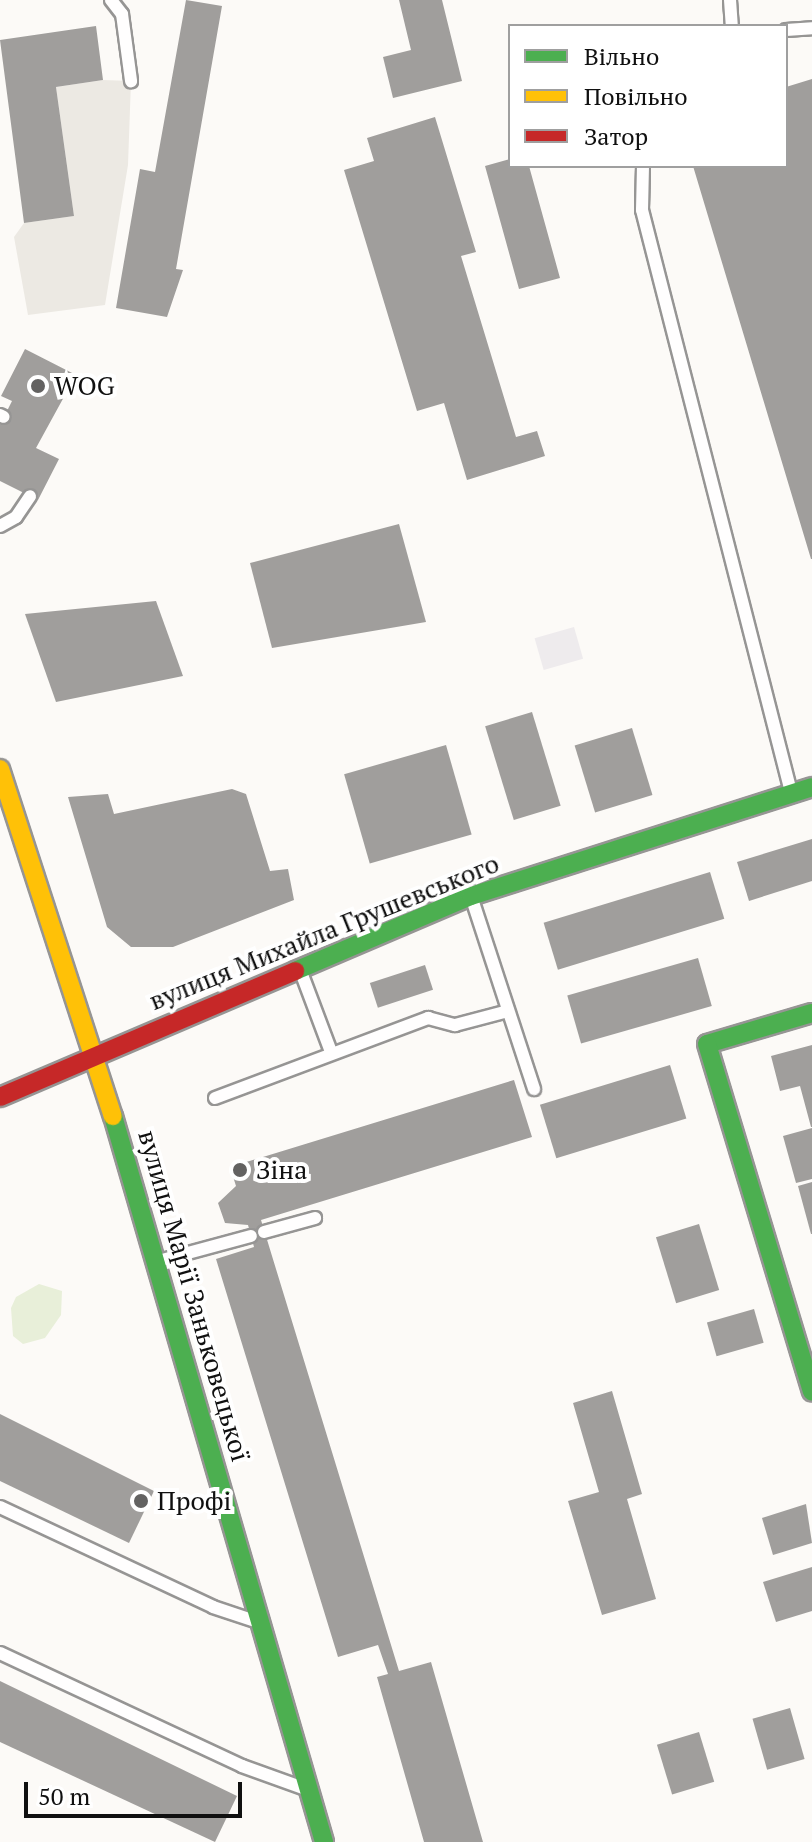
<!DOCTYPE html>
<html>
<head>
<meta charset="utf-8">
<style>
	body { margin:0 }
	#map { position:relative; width:812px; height:1842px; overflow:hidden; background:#fcfaf7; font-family:"PT Serif",serif }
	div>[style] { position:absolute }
	.industrial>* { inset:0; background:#eeebed; transform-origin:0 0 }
	.green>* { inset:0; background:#e8efd9 }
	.plaza>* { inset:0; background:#ece9e3 }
	.building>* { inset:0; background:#a09e9c; transform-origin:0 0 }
	.roads { filter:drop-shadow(2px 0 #969594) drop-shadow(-2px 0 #969594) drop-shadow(0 2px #969594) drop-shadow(0 -2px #969594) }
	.lane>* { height:12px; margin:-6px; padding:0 6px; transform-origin:6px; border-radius:6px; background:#fffefe }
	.fast>* { height:18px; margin:-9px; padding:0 9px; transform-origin:9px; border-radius:9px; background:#4caf50 }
	.slow>* { height:18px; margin:-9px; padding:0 9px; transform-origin:9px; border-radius:9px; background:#ffc107 }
	.jam>* { height:18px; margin:-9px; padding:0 9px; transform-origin:9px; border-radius:9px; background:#c62828 }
	.dots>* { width:22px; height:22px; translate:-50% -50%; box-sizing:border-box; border:4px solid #fff; border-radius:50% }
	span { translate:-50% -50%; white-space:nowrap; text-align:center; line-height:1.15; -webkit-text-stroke:8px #fff; paint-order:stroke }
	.poi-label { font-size:26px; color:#101010 }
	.left { translate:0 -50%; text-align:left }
	.street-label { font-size:26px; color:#101010 }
	.legend { position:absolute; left:508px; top:24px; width:280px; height:144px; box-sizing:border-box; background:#fff; border:2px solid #9f9f9f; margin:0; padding:10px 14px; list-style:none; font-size:24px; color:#101010 }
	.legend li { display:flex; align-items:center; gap:16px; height:40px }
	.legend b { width:40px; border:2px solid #9f9f9f }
	.scale { position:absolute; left:24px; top:1782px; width:218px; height:36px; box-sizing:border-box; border:4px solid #101010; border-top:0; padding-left:10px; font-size:24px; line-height:28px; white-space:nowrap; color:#101010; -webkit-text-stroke:6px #fff; paint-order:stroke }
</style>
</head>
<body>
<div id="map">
	<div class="industrial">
		<div style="left:574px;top:627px;width:33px;height:41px;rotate:74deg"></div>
	</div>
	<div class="green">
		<div style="clip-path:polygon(39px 1284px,62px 1291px,61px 1315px,45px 1338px,23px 1344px,13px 1336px,11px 1308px,16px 1297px)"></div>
	</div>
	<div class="plaza">
		<div style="clip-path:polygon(103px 80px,131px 81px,128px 165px,105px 305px,28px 315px,14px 237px,24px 223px,74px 216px,56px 87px)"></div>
	</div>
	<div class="building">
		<div style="clip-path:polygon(186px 0,222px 6px,176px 269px,183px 270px,167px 317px,116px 308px,140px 169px,155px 172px)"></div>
		<div style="clip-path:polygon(399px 0,442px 0,462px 81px,393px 98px,383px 57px,411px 50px)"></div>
		<div style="clip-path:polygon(96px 26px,103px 80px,56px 87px,74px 216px,24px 223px,0 40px)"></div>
		<div style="clip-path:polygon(812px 79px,812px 559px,811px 559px,693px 166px,786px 166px,786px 87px)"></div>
		<div style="clip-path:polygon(435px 117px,476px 252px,461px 256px,516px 437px,537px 431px,545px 456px,467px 480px,444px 403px,417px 411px,344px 170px,374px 161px,367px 138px)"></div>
		<div style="clip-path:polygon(510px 159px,510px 166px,529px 166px,560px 278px,519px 289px,485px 166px)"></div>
		<div style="clip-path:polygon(25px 349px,76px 375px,36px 448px,59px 459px,38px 500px,0 481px,0 425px,12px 401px,1px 396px)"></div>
		<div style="clip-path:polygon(399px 524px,426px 622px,272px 648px,250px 563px)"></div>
		<div style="clip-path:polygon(156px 601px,183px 676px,56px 702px,25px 614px)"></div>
		<div style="left:532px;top:712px;width:98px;height:49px;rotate:73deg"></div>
		<div style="left:632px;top:728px;width:70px;height:60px;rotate:73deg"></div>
		<div style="left:446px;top:745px;width:93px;height:106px;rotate:74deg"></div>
		<div style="clip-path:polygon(232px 789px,246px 794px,270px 871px,288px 869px,294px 900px,173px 947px,131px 947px,107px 927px,68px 797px,108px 794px,114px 814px)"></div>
		<div style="clip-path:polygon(812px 839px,812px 881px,749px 901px,737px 862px)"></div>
		<div style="left:710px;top:872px;width:49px;height:174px;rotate:73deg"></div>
		<div style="left:698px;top:958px;width:50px;height:136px;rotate:74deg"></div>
		<div style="left:425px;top:965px;width:26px;height:58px;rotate:72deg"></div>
		<div style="clip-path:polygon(812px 1045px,812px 1127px,811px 1127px,800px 1086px,780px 1091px,771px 1056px)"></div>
		<div style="left:670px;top:1065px;width:56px;height:136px;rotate:73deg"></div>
		<div style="clip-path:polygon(514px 1080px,532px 1137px,261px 1220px,399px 1671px,431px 1662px,483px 1842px,424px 1842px,377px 1677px,388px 1674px,378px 1645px,338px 1657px,216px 1259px,254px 1247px,248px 1225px,225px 1223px,218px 1203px,236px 1186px,230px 1167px)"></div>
		<div style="clip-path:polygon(812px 1128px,812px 1179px,796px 1183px,783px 1136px)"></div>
		<div style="clip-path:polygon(812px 1182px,812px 1234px,811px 1234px,798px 1186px)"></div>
		<div style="left:699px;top:1224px;width:69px;height:45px;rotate:73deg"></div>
		<div style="left:754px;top:1309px;width:35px;height:49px;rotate:74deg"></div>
		<div style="clip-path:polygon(612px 1391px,642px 1494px,627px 1499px,656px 1599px,602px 1615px,568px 1501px,599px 1492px,573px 1403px)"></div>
		<div style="clip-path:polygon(0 1414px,154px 1491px,129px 1543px,0 1481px)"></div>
		<div style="clip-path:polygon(806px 1504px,812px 1543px,773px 1555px,762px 1518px)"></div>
		<div style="clip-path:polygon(812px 1567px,812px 1611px,776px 1622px,763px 1582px)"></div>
		<div style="clip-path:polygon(0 1681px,237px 1796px,215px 1842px,0 1742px)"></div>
		<div style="left:790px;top:1708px;width:53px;height:39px;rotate:74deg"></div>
		<div style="left:699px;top:1732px;width:52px;height:44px;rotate:73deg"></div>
	</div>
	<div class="roads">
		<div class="lane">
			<div style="left:111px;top:0;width:18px;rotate:52deg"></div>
			<div style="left:122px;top:14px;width:68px;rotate:82.3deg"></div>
			<div style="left:730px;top:0;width:26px;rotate:86deg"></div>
			<div style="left:786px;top:30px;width:26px;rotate:-4deg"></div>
			<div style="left:643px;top:166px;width:44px;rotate:91.3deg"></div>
			<div style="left:642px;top:210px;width:601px;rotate:75.64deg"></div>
			<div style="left:0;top:415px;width:4px;rotate:27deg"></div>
			<div style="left:0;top:526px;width:18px;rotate:-29deg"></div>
			<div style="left:16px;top:517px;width:25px;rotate:-56deg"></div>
			<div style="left:472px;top:899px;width:200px;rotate:71.9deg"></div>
			<div style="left:301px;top:972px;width:85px;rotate:69.4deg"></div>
			<div style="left:215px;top:1098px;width:228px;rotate:-20.6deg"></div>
			<div style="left:428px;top:1018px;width:28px;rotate:15deg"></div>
			<div style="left:455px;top:1025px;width:55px;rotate:-14.8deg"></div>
			<div style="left:264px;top:1232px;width:53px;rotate:-15.4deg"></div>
			<div style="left:162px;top:1260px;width:92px;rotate:-15.1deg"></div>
			<div style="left:0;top:1507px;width:235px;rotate:25.1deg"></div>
			<div style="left:213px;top:1607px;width:47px;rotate:18.4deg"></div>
			<div style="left:0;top:1653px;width:267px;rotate:25deg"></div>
			<div style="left:242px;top:1766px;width:65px;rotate:19.8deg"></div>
		</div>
		<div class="fast">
			<div style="left:295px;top:971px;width:191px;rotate:-23.1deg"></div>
			<div style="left:471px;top:896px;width:358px;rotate:-17.7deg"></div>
			<div style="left:812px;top:1013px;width:109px;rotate:163.6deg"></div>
			<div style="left:707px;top:1044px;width:363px;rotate:73.2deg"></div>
			<div style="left:113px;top:1116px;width:756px;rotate:73.79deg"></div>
		</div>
		<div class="slow">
			<div style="left:0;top:769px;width:365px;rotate:72deg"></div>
		</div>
		<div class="jam">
			<div style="left:0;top:1097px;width:321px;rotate:-23.1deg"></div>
		</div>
	</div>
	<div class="dots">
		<div style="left:38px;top:386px;background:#636261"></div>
		<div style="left:240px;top:1170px;background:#636261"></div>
		<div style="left:141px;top:1501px;background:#636261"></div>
	</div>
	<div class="poi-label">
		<span class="left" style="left:54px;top:386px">WOG</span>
		<span class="left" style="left:256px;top:1170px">Зіна</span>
		<span class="left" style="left:157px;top:1501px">Профі</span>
	</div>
	<div class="street-label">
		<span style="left:324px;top:932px;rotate:-22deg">вулиця Михайла Грушевського</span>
		<span style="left:194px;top:1296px;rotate:74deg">вулиця Марії Заньковецької</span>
	</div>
	<ul class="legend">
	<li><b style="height:10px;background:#4caf50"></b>Вільно</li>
	<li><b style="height:10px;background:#ffc107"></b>Повільно</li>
	<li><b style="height:10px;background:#c62828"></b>Затор</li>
	</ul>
	<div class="scale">50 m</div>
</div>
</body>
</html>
